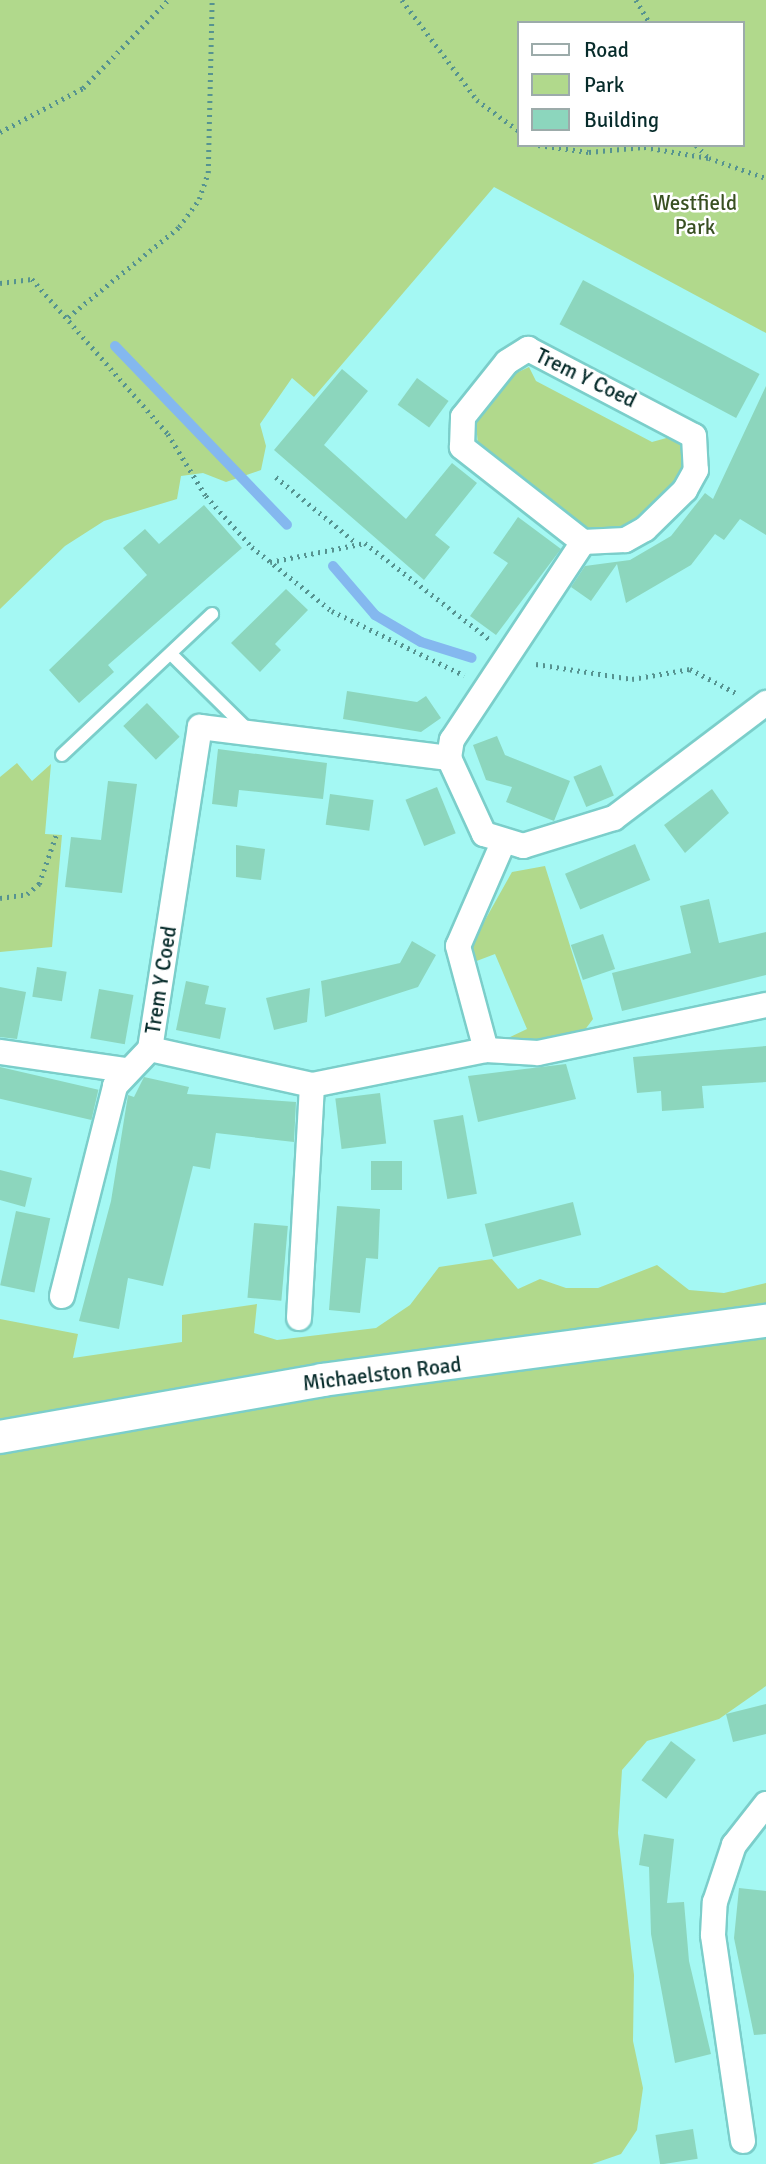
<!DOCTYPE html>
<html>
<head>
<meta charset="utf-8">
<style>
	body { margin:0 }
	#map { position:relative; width:766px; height:2164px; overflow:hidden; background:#a4f8f3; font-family:Signika,sans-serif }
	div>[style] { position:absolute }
	.green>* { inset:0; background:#b1d98c }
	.stream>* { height:10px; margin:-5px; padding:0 5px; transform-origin:5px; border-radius:5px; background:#84b8ef }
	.building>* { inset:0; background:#8cd6bd; transform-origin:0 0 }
	.path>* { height:4.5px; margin-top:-2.25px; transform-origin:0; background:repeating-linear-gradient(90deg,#569390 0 2px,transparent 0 7px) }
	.roads { filter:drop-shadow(2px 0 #7bceca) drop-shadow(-2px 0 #7bceca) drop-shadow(0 2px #7bceca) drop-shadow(0 -2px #7bceca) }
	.service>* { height:12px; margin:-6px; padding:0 6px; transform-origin:6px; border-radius:6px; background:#fff }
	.minor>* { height:24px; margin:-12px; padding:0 12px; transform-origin:12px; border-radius:12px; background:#fff }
	.tertiary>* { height:32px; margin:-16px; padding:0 16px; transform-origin:16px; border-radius:16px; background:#fff }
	span { translate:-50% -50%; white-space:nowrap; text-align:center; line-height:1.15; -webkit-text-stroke:5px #fff; paint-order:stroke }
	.park-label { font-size:21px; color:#395022 }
	.street-label { font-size:21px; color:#072c2b }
	.legend { position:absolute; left:517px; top:21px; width:228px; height:126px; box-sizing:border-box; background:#fff; border:2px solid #9cabaa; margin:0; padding:9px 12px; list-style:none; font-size:21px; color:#072c2b }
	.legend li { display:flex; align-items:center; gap:14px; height:35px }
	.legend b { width:35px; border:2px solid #9cabaa }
</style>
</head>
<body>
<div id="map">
	<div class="green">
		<div style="clip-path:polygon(evenodd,0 0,766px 0,766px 333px,494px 187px,314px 397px,292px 378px,260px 424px,266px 446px,261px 470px,226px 482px,203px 473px,181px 476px,177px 499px,104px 521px,65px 546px,0 609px,0 0,519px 23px,743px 23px,743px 145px,519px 145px,519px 23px)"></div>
		<div style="clip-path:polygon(529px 367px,536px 381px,652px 442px,670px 437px,680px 444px,685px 466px,680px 479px,639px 519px,620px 528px,587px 528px,478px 446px,476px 422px,514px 374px)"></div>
		<div style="clip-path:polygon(17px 763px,32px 781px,51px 764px,45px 834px,62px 835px,52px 947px,0 952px,0 777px)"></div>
		<div style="clip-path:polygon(545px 866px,593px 1019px,584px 1031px,522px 1047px,506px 1039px,527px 1029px,495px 954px,474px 962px,471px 945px,512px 872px)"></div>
		<div style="clip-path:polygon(492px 1259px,518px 1289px,540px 1279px,566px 1288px,598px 1288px,657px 1265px,689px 1290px,724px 1293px,766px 1283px,766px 1686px,719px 1719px,647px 1741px,622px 1770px,618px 1833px,634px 1975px,633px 2041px,643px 2088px,637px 2130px,621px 2154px,592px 2164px,0 2164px,0 1319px,78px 1334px,73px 1358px,182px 1342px,182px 1315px,257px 1304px,254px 1333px,277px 1340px,376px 1328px,410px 1305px,439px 1267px)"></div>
	</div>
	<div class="stream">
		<div style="left:115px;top:346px;width:248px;rotate:46.1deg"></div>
		<div style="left:333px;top:566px;width:65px;rotate:49.4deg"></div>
		<div style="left:375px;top:615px;width:53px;rotate:30.4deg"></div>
		<div style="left:421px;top:642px;width:53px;rotate:17.4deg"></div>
	</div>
	<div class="building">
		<div style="left:583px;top:280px;width:200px;height:50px;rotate:28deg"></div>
		<div style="clip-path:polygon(342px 369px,368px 391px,324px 445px,406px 519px,452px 463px,477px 483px,435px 535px,450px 547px,424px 580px,274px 450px)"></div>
		<div style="left:417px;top:378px;width:39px;height:33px;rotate:36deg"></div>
		<div style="clip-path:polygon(766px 386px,766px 535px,740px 519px,724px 540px,715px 534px,691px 565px,626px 603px,617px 564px,591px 601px,571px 587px,585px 566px,630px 560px,671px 536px,705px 493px,713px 499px)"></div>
		<div style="clip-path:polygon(204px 505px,242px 548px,108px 665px,114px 672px,79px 703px,49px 670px,147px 575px,123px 548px,145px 529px,159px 544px)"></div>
		<div style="clip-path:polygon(518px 517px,561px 549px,496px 635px,470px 616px,508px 563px,493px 553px)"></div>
		<div style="clip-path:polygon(286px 589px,308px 610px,275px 644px,281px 650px,260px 672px,231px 643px)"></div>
		<div style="clip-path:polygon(347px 691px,417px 702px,426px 696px,441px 718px,421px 732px,343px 719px)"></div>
		<div style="left:147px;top:703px;width:47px;height:33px;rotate:46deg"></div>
		<div style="clip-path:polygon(497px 736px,505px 755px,570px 781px,554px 821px,506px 802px,512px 787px,486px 780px,473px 745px)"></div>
		<div style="clip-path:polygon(218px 749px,327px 763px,323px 799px,239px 790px,237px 807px,212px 804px)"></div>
		<div style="left:601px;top:765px;width:33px;height:30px;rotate:67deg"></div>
		<div style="clip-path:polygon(108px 781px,137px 784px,122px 893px,65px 887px,71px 837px,101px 840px)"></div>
		<div style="left:437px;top:787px;width:50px;height:34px;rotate:68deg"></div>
		<div style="clip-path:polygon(712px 789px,729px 813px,685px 853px,664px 825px)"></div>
		<div style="left:330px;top:794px;width:44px;height:31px;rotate:8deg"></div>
		<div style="left:635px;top:844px;width:39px;height:76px;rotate:67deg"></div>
		<div style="clip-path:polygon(236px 845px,265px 849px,261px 880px,236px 877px)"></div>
		<div style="clip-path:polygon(709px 899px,719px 943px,766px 932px,766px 975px,622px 1011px,612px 973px,691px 953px,680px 906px)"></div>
		<div style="left:603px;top:934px;width:37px;height:34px;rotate:71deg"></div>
		<div style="clip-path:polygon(412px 941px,436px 955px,418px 987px,325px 1017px,321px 981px,400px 963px)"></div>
		<div style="left:37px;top:967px;width:30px;height:30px;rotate:9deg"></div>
		<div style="clip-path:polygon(186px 981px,209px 986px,205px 1004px,226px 1008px,220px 1039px,176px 1030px)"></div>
		<div style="clip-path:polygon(0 987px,26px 992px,17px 1039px,0 1037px)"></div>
		<div style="clip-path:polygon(310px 988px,307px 1022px,274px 1030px,266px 998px)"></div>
		<div style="left:99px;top:989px;width:35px;height:50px;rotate:10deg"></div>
		<div style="clip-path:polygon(766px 1046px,766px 1082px,702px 1086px,704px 1108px,662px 1111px,661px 1091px,637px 1093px,633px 1057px)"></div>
		<div style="clip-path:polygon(566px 1064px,576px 1099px,478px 1122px,468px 1076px)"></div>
		<div style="left:0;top:1067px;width:101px;height:31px;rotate:13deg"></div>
		<div style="clip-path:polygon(144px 1077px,189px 1087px,187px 1094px,296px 1102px,294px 1142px,216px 1133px,210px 1169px,193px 1166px,163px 1286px,128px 1278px,119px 1329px,79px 1321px,111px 1201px,128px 1095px,134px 1097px)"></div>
		<div style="left:380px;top:1093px;width:51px;height:45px;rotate:83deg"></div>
		<div style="left:463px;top:1115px;width:80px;height:30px;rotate:80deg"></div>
		<div style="left:371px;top:1161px;width:31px;height:29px"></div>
		<div style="clip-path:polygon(0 1170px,32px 1178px,25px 1207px,0 1200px)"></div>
		<div style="left:573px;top:1202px;width:34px;height:91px;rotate:76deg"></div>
		<div style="clip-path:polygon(337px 1206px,380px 1209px,378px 1259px,366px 1258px,360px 1313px,329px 1310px)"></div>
		<div style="left:16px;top:1211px;width:35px;height:76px;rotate:12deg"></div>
		<div style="left:254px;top:1223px;width:34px;height:75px;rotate:5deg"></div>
		<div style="clip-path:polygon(766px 1704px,766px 1734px,733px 1742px,726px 1714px)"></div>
		<div style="left:671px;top:1741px;width:31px;height:49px;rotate:37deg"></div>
		<div style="clip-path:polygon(644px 1834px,674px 1839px,667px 1903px,684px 1902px,689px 1961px,711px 2054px,675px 2063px,651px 1934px,649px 1867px,639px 1865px)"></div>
		<div style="clip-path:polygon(739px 1888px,766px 1891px,766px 2034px,754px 2035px,734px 1938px)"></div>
		<div style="left:693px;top:2129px;width:30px;height:38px;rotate:81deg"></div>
	</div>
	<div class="path">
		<div style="left:402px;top:0;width:125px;rotate:53.1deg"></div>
		<div style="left:477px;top:100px;width:52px;rotate:36.4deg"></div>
		<div style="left:636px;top:0;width:27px;rotate:59deg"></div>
		<div style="left:0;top:132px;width:94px;rotate:-27.9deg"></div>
		<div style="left:83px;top:88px;width:122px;rotate:-46deg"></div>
		<div style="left:538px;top:145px;width:51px;rotate:7.8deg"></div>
		<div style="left:589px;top:152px;width:55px;rotate:-5.2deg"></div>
		<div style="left:644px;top:147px;width:66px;rotate:9.6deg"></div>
		<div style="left:709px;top:158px;width:60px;rotate:19.3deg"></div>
		<div style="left:696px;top:145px;width:17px;rotate:45deg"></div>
		<div style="left:0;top:283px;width:32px;rotate:-7deg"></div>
		<div style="left:32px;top:279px;width:206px;rotate:48.7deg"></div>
		<div style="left:168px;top:434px;width:73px;rotate:58.5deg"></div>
		<div style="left:206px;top:496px;width:69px;rotate:48deg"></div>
		<div style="left:252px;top:547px;width:102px;rotate:38.7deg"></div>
		<div style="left:332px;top:611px;width:147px;rotate:25.9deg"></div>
		<div style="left:68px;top:317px;width:143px;rotate:-39deg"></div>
		<div style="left:179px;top:227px;width:34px;rotate:-54deg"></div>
		<div style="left:199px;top:199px;width:28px;rotate:-71deg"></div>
		<div style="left:208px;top:173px;width:173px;rotate:-88.7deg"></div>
		<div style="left:276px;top:477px;width:102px;rotate:39.4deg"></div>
		<div style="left:270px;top:562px;width:97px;rotate:-11.3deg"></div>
		<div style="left:365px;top:543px;width:157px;rotate:37.7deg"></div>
		<div style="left:536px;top:664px;width:97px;rotate:8.9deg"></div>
		<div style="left:632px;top:679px;width:59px;rotate:-9.8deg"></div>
		<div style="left:690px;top:669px;width:52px;rotate:27.6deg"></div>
		<div style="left:0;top:898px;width:27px;rotate:-8deg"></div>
		<div style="left:27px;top:894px;width:16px;rotate:-40deg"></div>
		<div style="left:39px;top:884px;width:52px;rotate:-70.9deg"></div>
	</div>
	<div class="roads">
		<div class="service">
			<div style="left:173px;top:656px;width:107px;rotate:44.6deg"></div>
			<div style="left:62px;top:755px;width:206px;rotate:-43.2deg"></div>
		</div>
		<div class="minor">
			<div style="left:528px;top:349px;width:187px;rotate:27.7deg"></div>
			<div style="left:694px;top:436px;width:34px;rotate:87deg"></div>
			<div style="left:696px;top:470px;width:23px;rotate:119deg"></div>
			<div style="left:685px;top:490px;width:56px;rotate:135.7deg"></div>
			<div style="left:645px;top:529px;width:23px;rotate:151deg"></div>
			<div style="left:625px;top:540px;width:42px;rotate:177.3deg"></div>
			<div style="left:583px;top:542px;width:154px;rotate:-141.9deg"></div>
			<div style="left:462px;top:447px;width:30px;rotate:-88deg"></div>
			<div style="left:463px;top:417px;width:70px;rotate:-51.3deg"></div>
			<div style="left:507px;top:362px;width:25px;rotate:-32deg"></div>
			<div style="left:449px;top:758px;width:18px;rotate:-81deg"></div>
			<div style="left:452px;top:740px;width:237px;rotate:-56.5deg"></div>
			<div style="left:502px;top:845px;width:110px;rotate:113.5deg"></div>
			<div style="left:458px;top:946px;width:108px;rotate:74.9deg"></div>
			<div style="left:486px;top:1050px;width:177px;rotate:168.6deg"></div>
			<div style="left:312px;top:1085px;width:166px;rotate:-167.5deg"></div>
			<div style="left:150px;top:1049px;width:326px;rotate:-81.2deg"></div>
			<div style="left:200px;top:727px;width:251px;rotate:7.1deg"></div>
			<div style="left:449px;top:758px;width:84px;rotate:65.3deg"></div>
			<div style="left:484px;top:834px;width:41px;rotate:17.1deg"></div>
			<div style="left:523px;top:846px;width:95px;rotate:-17.1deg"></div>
			<div style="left:614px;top:818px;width:191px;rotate:-37.1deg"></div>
			<div style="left:486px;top:1050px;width:52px;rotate:3.3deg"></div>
			<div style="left:538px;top:1053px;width:233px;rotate:-11.9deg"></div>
			<div style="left:0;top:1052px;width:126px;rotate:8.2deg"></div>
			<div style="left:62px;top:1296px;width:217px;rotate:-75.8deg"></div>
			<div style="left:115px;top:1086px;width:51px;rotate:-46.6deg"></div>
			<div style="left:299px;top:1318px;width:233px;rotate:-86.8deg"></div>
			<div style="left:743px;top:2141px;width:208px;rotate:-98.3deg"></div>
			<div style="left:713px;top:1935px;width:33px;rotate:-87deg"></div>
			<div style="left:715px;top:1902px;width:60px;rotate:-71.6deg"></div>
			<div style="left:734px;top:1845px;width:52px;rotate:-52deg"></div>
		</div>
		<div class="tertiary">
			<div style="left:0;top:1437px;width:327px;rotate:-10deg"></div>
			<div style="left:322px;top:1380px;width:448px;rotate:-7.6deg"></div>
		</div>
	</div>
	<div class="park-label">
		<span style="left:695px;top:215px">Westfield<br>Park</span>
	</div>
	<div class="street-label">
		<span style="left:586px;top:378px;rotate:26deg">Trem Y Coed</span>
		<span style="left:161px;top:980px;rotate:-81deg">Trem Y Coed</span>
		<span style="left:382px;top:1374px;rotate:-7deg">Michaelston Road</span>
	</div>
	<ul class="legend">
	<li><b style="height:9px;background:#fff"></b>Road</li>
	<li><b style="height:19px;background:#b1d98c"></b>Park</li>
	<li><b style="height:19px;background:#8cd6bd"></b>Building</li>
	</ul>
</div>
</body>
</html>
